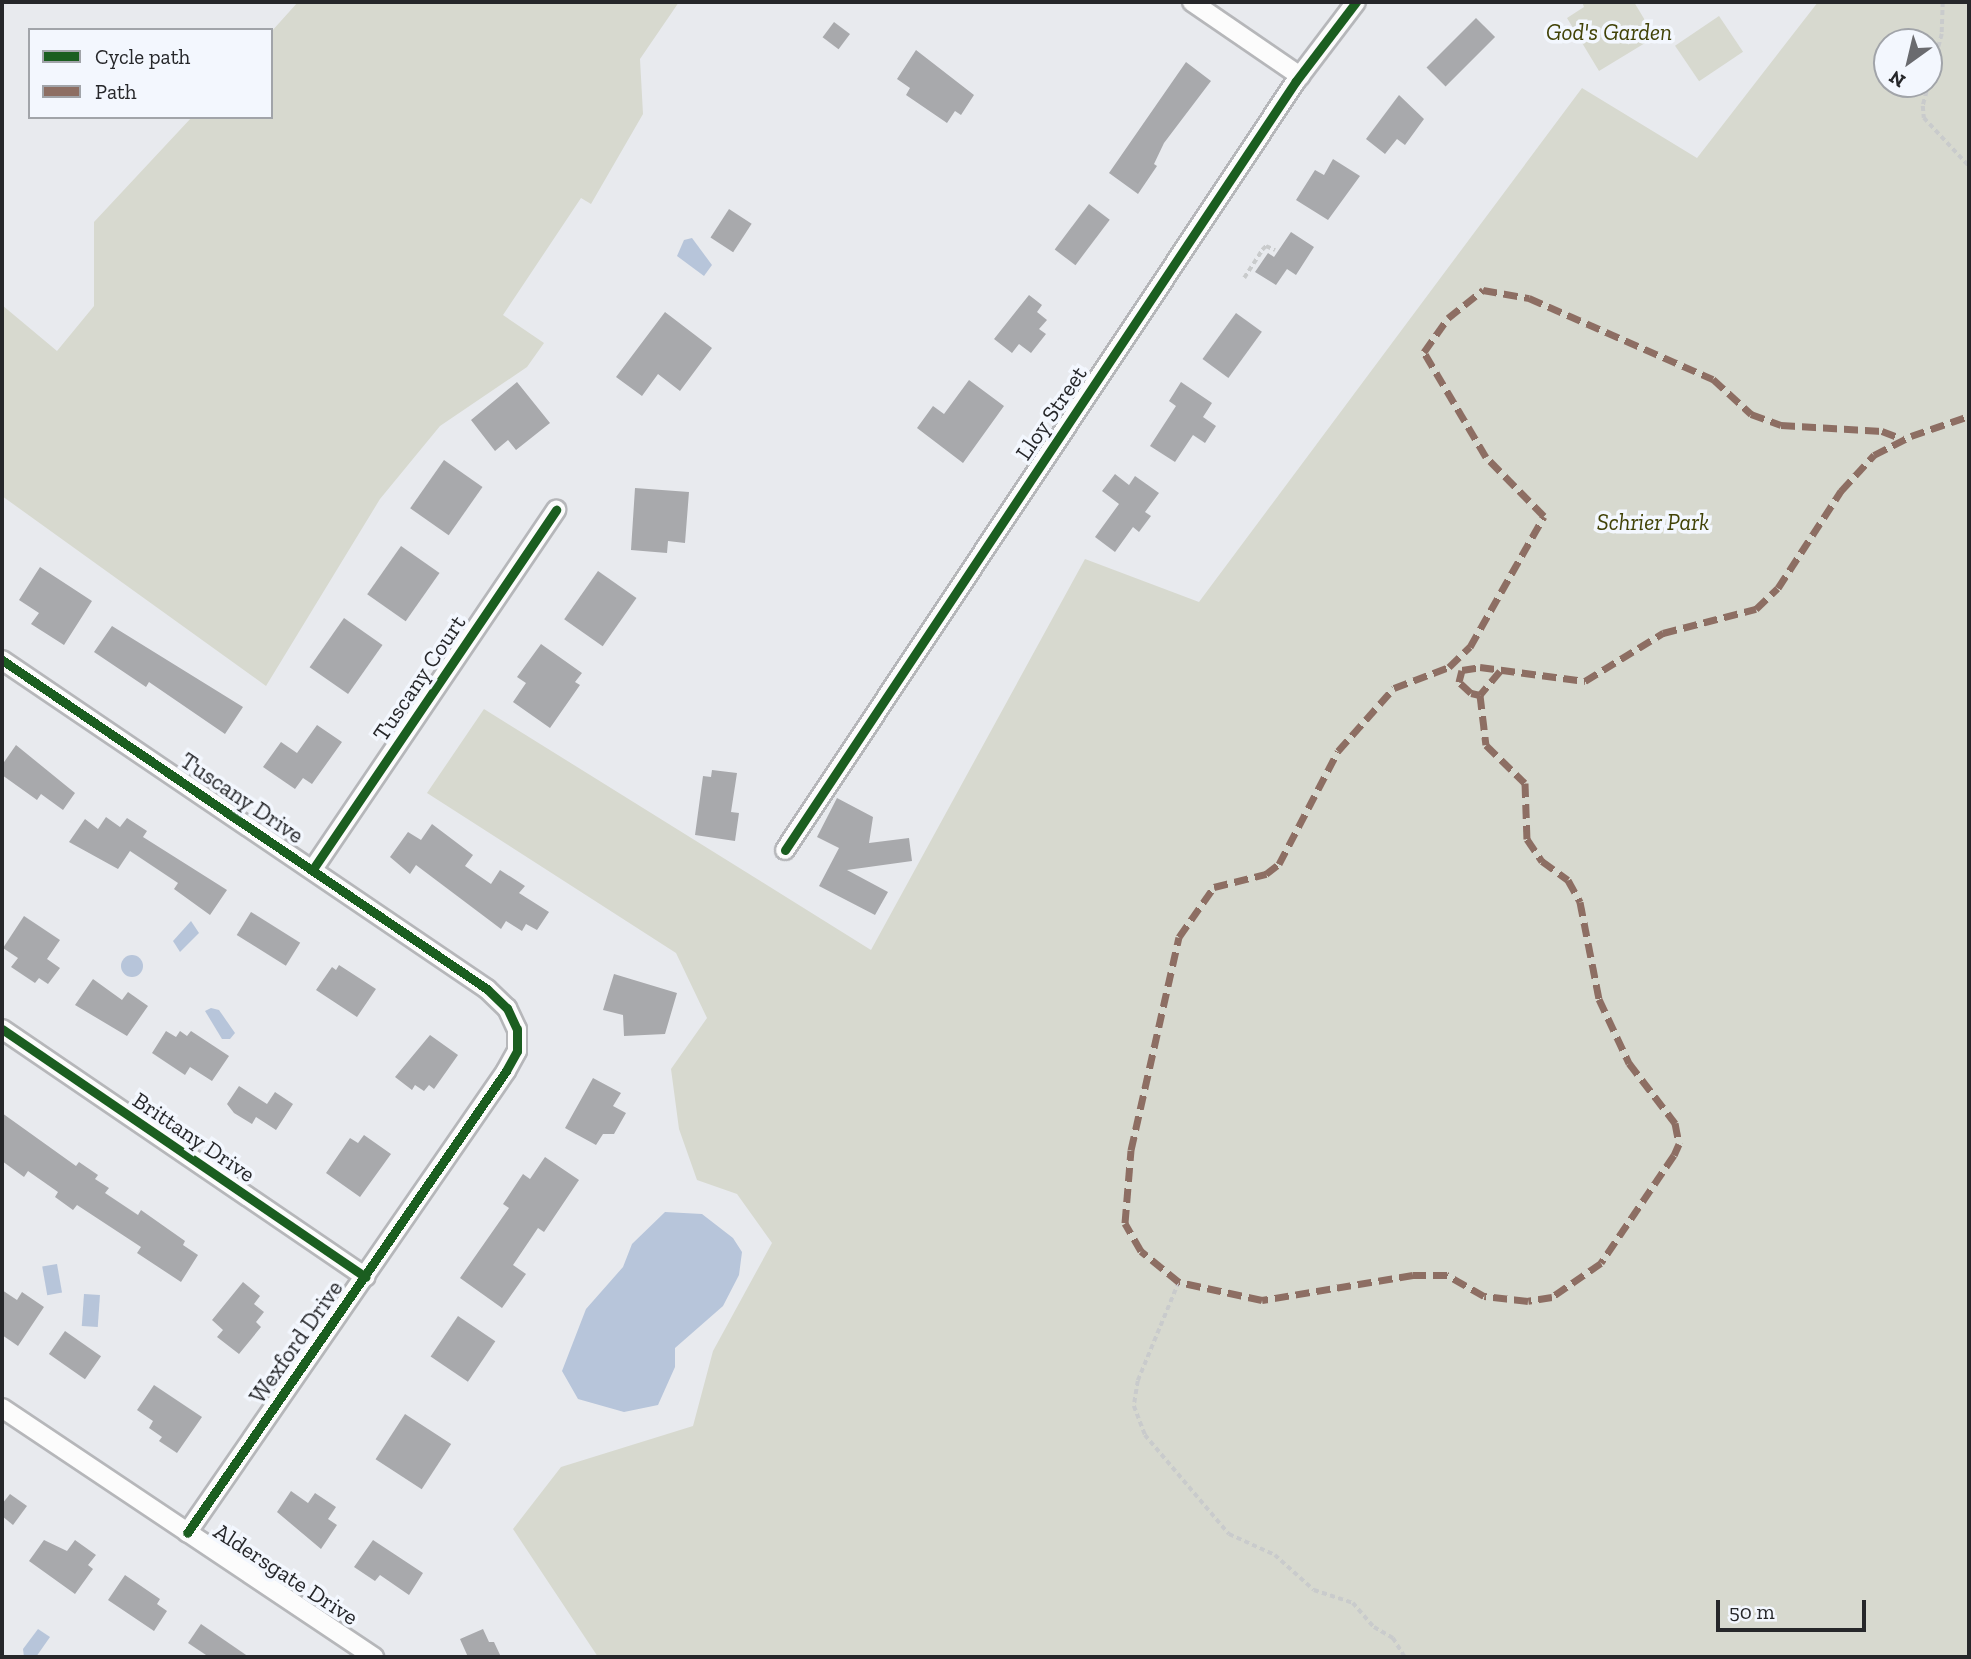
<!DOCTYPE html>
<html>
<head>
<meta charset="utf-8">
<style>
	body { margin:0 }
	#map { position:relative; width:1971px; height:1659px; overflow:hidden; background:#e8eaee; font-family:"Zilla Slab",serif }
	div>[style] { position:absolute }
	.green>* { inset:0; background:#d7d9cf; transform-origin:0 0 }
	.water>* { inset:0; background:#b7c5da; transform-origin:0 0 }
	.round { border-radius:50% }
	.building>* { inset:0; background:#a8a9ac; transform-origin:0 0 }
	.path>* { height:3.5px; margin-top:-1.75px; transform-origin:0; background:repeating-linear-gradient(90deg,#c9cbcc 0 5px,transparent 0 8.5px) }
	.roads { filter:drop-shadow(2px 0 #b6b7ba) drop-shadow(-2px 0 #b6b7ba) drop-shadow(0 2px #b6b7ba) drop-shadow(0 -2px #b6b7ba) }
	.street>* { height:18px; margin:-9px; padding:0 9px; transform-origin:9px; border-radius:9px; background:#fcfcfc }
	.quiet>* { height:7px; margin-top:-3.5px; transform-origin:0; background:repeating-linear-gradient(90deg,#8d6e63 0 14px,transparent 0 21px) }
	.cycleway>* { height:9px; margin:-4.5px; padding:0 4.5px; transform-origin:4.5px; border-radius:4.5px; background:#1b5e20 }
	span { translate:-50% -50%; white-space:nowrap; text-align:center; line-height:1.15; -webkit-text-stroke:7px #f3f7fe; paint-order:stroke }
	.park-label { font-size:23px; color:#414206; font-style:italic }
	.street-label { font-size:23px; color:#26272a }
	.frame { position:absolute; inset:0; border:4px solid #26272a; pointer-events:none }
	.legend { position:absolute; left:28px; top:28px; width:245px; height:91px; box-sizing:border-box; background:#f3f7fe; border:2px solid #a1a4a9; margin:0; padding:9px 12px; list-style:none; font-size:21px; color:#26272a }
	.legend li { display:flex; align-items:center; gap:14px; height:35px }
	.legend b { width:35px; border:2px solid #a1a4a9 }
	.north { position:absolute; left:1873px; top:28px; width:70px; height:70px; box-sizing:border-box; background:#f3f7fe; border:2px solid #a1a4a9; border-radius:50%; rotate:214deg; font-size:19px; font-weight:700; line-height:28px; text-align:center; color:#26272a }
	.north::after { content:''; display:block; margin:auto; width:24px; height:32px; background:#6a6b6f; clip-path:polygon(50% 0,100% 100%,50% 72%,0 100%) }
	.scale { position:absolute; left:1716px; top:1600px; width:150px; height:32px; box-sizing:border-box; border:4px solid #26272a; border-top:0; padding-left:9px; font-size:21px; line-height:24px; white-space:nowrap; color:#26272a; -webkit-text-stroke:5px #f3f7fe; paint-order:stroke }
</style>
</head>
<body>
<div id="map">
	<div class="green">
		<div style="clip-path:polygon(298px 2px,679px 2px,640px 59px,643px 114px,591px 204px,581px 198px,503px 315px,544px 343px,527px 367px,440px 426px,380px 499px,266px 686px,2px 496px,2px 305px,57px 351px,94px 306px,94px 222px,192px 117px,271px 117px,271px 32px)"></div>
		<div style="clip-path:polygon(1582px 2px,1634px 2px,1655px 37px,1599px 71px,1567px 18px,1584px 7px)"></div>
		<div style="clip-path:polygon(evenodd,1818px 2px,1969px 2px,1969px 1657px,598px 1657px,513px 1529px,561px 1467px,693px 1426px,713px 1351px,772px 1243px,737px 1194px,697px 1180px,679px 1129px,671px 1069px,707px 1018px,676px 953px,427px 793px,484px 709px,871px 950px,1085px 559px,1199px 602px,1582px 88px,1697px 158px,1818px 2px,1929px 42px,1929px 84px,1887px 84px,1887px 42px,1929px 42px)"></div>
		<div style="left:1719px;top:16px;width:43px;height:53px;rotate:56deg"></div>
	</div>
	<div class="water">
		<div style="clip-path:polygon(692px 238px,712px 265px,704px 276px,677px 256px,684px 240px)"></div>
		<div style="clip-path:polygon(191px 921px,199px 933px,180px 952px,173px 941px)"></div>
		<div class="round" style="left:121px;top:955px;width:22px;height:22px"></div>
		<div style="clip-path:polygon(211px 1008px,219px 1010px,235px 1033px,230px 1039px,222px 1039px,205px 1011px)"></div>
		<div style="clip-path:polygon(665px 1212px,702px 1214px,733px 1238px,742px 1252px,739px 1275px,723px 1306px,675px 1348px,675px 1367px,658px 1405px,624px 1412px,578px 1399px,562px 1371px,586px 1309px,623px 1267px,632px 1244px)"></div>
		<div style="left:57px;top:1264px;width:29px;height:15px;rotate:80deg"></div>
		<div style="left:84px;top:1294px;width:16px;height:32px;rotate:4deg"></div>
		<div style="clip-path:polygon(38px 1629px,50px 1637px,36px 1657px,24px 1657px,23px 1649px)"></div>
	</div>
	<div class="building">
		<div style="left:1476px;top:18px;width:27px;height:70px;rotate:45deg"></div>
		<div style="left:834px;top:22px;width:20px;height:19px;rotate:37deg"></div>
		<div style="clip-path:polygon(916px 50px,974px 95px,961px 115px,955px 111px,947px 123px,906px 95px,910px 88px,897px 79px)"></div>
		<div style="clip-path:polygon(1186px 62px,1211px 81px,1164px 143px,1154px 164px,1157px 166px,1138px 194px,1109px 173px)"></div>
		<div style="clip-path:polygon(1399px 95px,1424px 119px,1405px 145px,1397px 139px,1385px 154px,1366px 139px)"></div>
		<div style="clip-path:polygon(1333px 159px,1360px 176px,1328px 220px,1296px 200px,1315px 170px,1324px 175px)"></div>
		<div style="left:1089px;top:204px;width:26px;height:57px;rotate:37deg"></div>
		<div style="left:729px;top:209px;width:27px;height:34px;rotate:33deg"></div>
		<div style="clip-path:polygon(1291px 232px,1314px 247px,1296px 275px,1287px 269px,1276px 285px,1255px 272px,1268px 253px,1274px 257px)"></div>
		<div style="clip-path:polygon(1029px 295px,1042px 305px,1037px 312px,1047px 320px,1039px 329px,1046px 334px,1031px 353px,1019px 344px,1012px 353px,994px 339px)"></div>
		<div style="clip-path:polygon(665px 312px,712px 348px,680px 391px,658px 374px,642px 396px,616px 377px)"></div>
		<div style="left:1236px;top:313px;width:32px;height:57px;rotate:36deg"></div>
		<div style="clip-path:polygon(969px 380px,1004px 406px,963px 463px,917px 428px,933px 406px,944px 414px)"></div>
		<div style="clip-path:polygon(517px 382px,550px 423px,516px 450px,508px 440px,495px 451px,471px 420px)"></div>
		<div style="clip-path:polygon(1181px 382px,1212px 403px,1203px 417px,1216px 426px,1205px 443px,1193px 435px,1175px 462px,1150px 446px,1176px 406px,1169px 401px)"></div>
		<div style="left:444px;top:460px;width:47px;height:59px;rotate:35deg"></div>
		<div style="clip-path:polygon(1115px 474px,1129px 485px,1135px 476px,1159px 493px,1145px 512px,1151px 516px,1139px 532px,1133px 527px,1115px 552px,1095px 537px,1119px 504px,1102px 491px)"></div>
		<div style="clip-path:polygon(635px 488px,689px 492px,685px 543px,668px 541px,667px 553px,631px 550px)"></div>
		<div style="left:401px;top:546px;width:47px;height:59px;rotate:35deg"></div>
		<div style="clip-path:polygon(40px 567px,92px 601px,64px 645px,31px 624px,39px 613px,19px 600px)"></div>
		<div style="left:598px;top:571px;width:47px;height:59px;rotate:35deg"></div>
		<div style="left:344px;top:618px;width:47px;height:60px;rotate:35deg"></div>
		<div style="clip-path:polygon(112px 626px,243px 707px,225px 734px,149px 682px,146px 687px,94px 652px)"></div>
		<div style="clip-path:polygon(541px 644px,582px 673px,575px 682px,580px 685px,550px 728px,513px 702px,526px 683px,517px 677px)"></div>
		<div style="clip-path:polygon(317px 725px,342px 742px,312px 784px,303px 778px,295px 789px,263px 767px,281px 742px,297px 753px)"></div>
		<div style="clip-path:polygon(16px 745px,75px 793px,63px 810px,41px 794px,37px 800px,2px 775px,2px 765px)"></div>
		<div style="clip-path:polygon(712px 770px,737px 773px,731px 812px,739px 813px,735px 841px,695px 835px,703px 776px,711px 777px)"></div>
		<div style="clip-path:polygon(837px 798px,873px 817px,869px 843px,909px 838px,912px 861px,847px 870px,888px 892px,875px 915px,819px 886px,839px 848px,817px 837px)"></div>
		<div style="clip-path:polygon(106px 817px,120px 827px,127px 818px,147px 831px,143px 837px,227px 890px,210px 915px,174px 889px,178px 883px,130px 851px,118px 869px,69px 842px,85px 819px,98px 829px)"></div>
		<div style="clip-path:polygon(432px 824px,473px 855px,465px 866px,491px 884px,500px 870px,525px 886px,519px 893px,549px 912px,537px 930px,526px 924px,522px 931px,506px 921px,501px 929px,416px 865px,410px 874px,390px 857px,408px 832px,421px 840px)"></div>
		<div style="left:251px;top:912px;width:58px;height:27px;rotate:32deg"></div>
		<div style="clip-path:polygon(24px 916px,60px 940px,47px 959px,60px 968px,48px 984px,39px 978px,35px 983px,11px 967px,18px 958px,3px 948px)"></div>
		<div style="clip-path:polygon(339px 965px,376px 989px,357px 1017px,316px 990px,332px 967px,336px 970px)"></div>
		<div style="clip-path:polygon(614px 974px,677px 993px,665px 1034px,624px 1036px,623px 1015px,603px 1010px)"></div>
		<div style="clip-path:polygon(93px 979px,122px 1000px,128px 992px,148px 1006px,127px 1036px,75px 1005px)"></div>
		<div style="clip-path:polygon(166px 1031px,176px 1037px,180px 1031px,187px 1036px,191px 1031px,229px 1056px,212px 1081px,190px 1067px,185px 1075px,152px 1053px)"></div>
		<div style="clip-path:polygon(430px 1035px,458px 1055px,434px 1089px,429px 1085px,424px 1091px,415px 1085px,412px 1090px,395px 1077px)"></div>
		<div style="clip-path:polygon(593px 1078px,621px 1093px,613px 1106px,626px 1113px,614px 1134px,603px 1134px,596px 1145px,565px 1128px)"></div>
		<div style="clip-path:polygon(239px 1086px,267px 1104px,275px 1092px,293px 1104px,276px 1130px,256px 1117px,252px 1124px,234px 1113px,227px 1104px)"></div>
		<div style="clip-path:polygon(2px 1113px,76px 1166px,79px 1162px,98px 1175px,95px 1179px,109px 1188px,105px 1193px,138px 1215px,141px 1210px,185px 1241px,183px 1245px,198px 1255px,181px 1282px,137px 1253px,141px 1247px,77px 1205px,73px 1210px,55px 1197px,58px 1192px,28px 1171px,24px 1177px,2px 1161px)"></div>
		<div style="clip-path:polygon(364px 1135px,391px 1154px,360px 1197px,326px 1173px,350px 1138px,358px 1143px)"></div>
		<div style="clip-path:polygon(545px 1157px,579px 1180px,544px 1232px,538px 1228px,513px 1265px,526px 1274px,502px 1308px,460px 1278px,509px 1208px,503px 1204px,523px 1174px,530px 1179px)"></div>
		<div style="clip-path:polygon(243px 1282px,260px 1296px,254px 1304px,264px 1312px,256px 1322px,261px 1327px,239px 1354px,217px 1337px,223px 1330px,212px 1320px)"></div>
		<div style="clip-path:polygon(2px 1290px,17px 1300px,22px 1292px,44px 1307px,18px 1346px,2px 1335px)"></div>
		<div style="left:458px;top:1316px;width:45px;height:49px;rotate:34deg"></div>
		<div style="left:65px;top:1331px;width:44px;height:28px;rotate:35deg"></div>
		<div style="clip-path:polygon(154px 1385px,202px 1417px,177px 1453px,159px 1441px,162px 1437px,149px 1428px,153px 1421px,137px 1410px)"></div>
		<div style="left:405px;top:1414px;width:55px;height:54px;rotate:33deg"></div>
		<div style="clip-path:polygon(291px 1491px,308px 1503px,315px 1493px,336px 1507px,328px 1519px,337px 1525px,321px 1549px,277px 1512px)"></div>
		<div style="clip-path:polygon(10px 1494px,27px 1506px,13px 1525px,2px 1516px,2px 1504px)"></div>
		<div style="clip-path:polygon(44px 1540px,67px 1551px,75px 1540px,96px 1555px,88px 1565px,93px 1569px,75px 1594px,29px 1561px)"></div>
		<div style="clip-path:polygon(373px 1540px,423px 1573px,409px 1595px,380px 1575px,375px 1581px,354px 1567px)"></div>
		<div style="clip-path:polygon(125px 1575px,160px 1599px,157px 1604px,167px 1611px,154px 1631px,108px 1600px)"></div>
		<div style="clip-path:polygon(201px 1624px,249px 1657px,209px 1657px,188px 1643px)"></div>
		<div style="clip-path:polygon(483px 1629px,489px 1642px,494px 1642px,501px 1657px,468px 1657px,460px 1639px)"></div>
	</div>
	<div class="path">
		<div style="left:1943px;top:2px;width:32px;rotate:92deg"></div>
		<div style="left:1942px;top:34px;width:74px;rotate:104.8deg"></div>
		<div style="left:1923px;top:106px;width:12px;rotate:85deg"></div>
		<div style="left:1924px;top:118px;width:66px;rotate:46.8deg"></div>
		<div style="left:1244px;top:278px;width:33px;rotate:-57deg"></div>
		<div style="left:1262px;top:250px;width:6px;rotate:-45deg"></div>
		<div style="left:1266px;top:246px;width:10px;rotate:24deg"></div>
		<div style="left:1179px;top:1282px;width:107px;rotate:112.5deg"></div>
		<div style="left:1138px;top:1381px;width:25px;rotate:99deg"></div>
		<div style="left:1134px;top:1406px;width:31px;rotate:69deg"></div>
		<div style="left:1145px;top:1435px;width:130px;rotate:49.7deg"></div>
		<div style="left:1229px;top:1534px;width:51px;rotate:24.5deg"></div>
		<div style="left:1275px;top:1555px;width:52px;rotate:41.9deg"></div>
		<div style="left:1314px;top:1590px;width:41px;rotate:18.4deg"></div>
		<div style="left:1353px;top:1603px;width:32px;rotate:49deg"></div>
		<div style="left:1374px;top:1627px;width:22px;rotate:30deg"></div>
		<div style="left:1393px;top:1638px;width:22px;rotate:58deg"></div>
	</div>
	<div class="roads">
		<div class="street">
			<div style="left:1192px;top:2px;width:131px;rotate:34.4deg"></div>
			<div style="left:2px;top:660px;width:586px;rotate:34.15deg"></div>
			<div style="left:487px;top:989px;width:28px;rotate:44deg"></div>
			<div style="left:507px;top:1008px;width:23px;rotate:65deg"></div>
			<div style="left:517px;top:1029px;width:22px;rotate:90deg"></div>
			<div style="left:517px;top:1051px;width:23px;rotate:119deg"></div>
			<div style="left:506px;top:1071px;width:561px;rotate:124.62deg"></div>
			<div style="left:785px;top:850px;width:923px;rotate:-56.4deg"></div>
			<div style="left:1296px;top:81px;width:99px;rotate:-52.8deg"></div>
			<div style="left:313px;top:869px;width:434px;rotate:-55.9deg"></div>
			<div style="left:2px;top:1029px;width:440px;rotate:34.3deg"></div>
			<div style="left:2px;top:1408px;width:448px;rotate:33.8deg"></div>
		</div>
	</div>
	<div class="quiet">
		<div style="left:1500px;top:671px;width:31px;rotate:130deg"></div>
		<div style="left:1480px;top:695px;width:9px;rotate:-167deg"></div>
		<div style="left:1471px;top:693px;width:16px;rotate:-137deg"></div>
		<div style="left:1459px;top:682px;width:12px;rotate:-76deg"></div>
		<div style="left:1462px;top:670px;width:18px;rotate:-9deg"></div>
		<div style="left:1480px;top:667px;width:106px;rotate:7.6deg"></div>
		<div style="left:1585px;top:681px;width:92px;rotate:-31.6deg"></div>
		<div style="left:1663px;top:633px;width:96px;rotate:-14.5deg"></div>
		<div style="left:1756px;top:609px;width:30px;rotate:-44deg"></div>
		<div style="left:1778px;top:588px;width:116px;rotate:-57deg"></div>
		<div style="left:1841px;top:491px;width:49px;rotate:-47.5deg"></div>
		<div style="left:1874px;top:455px;width:42px;rotate:-27.2deg"></div>
		<div style="left:1911px;top:436px;width:61px;rotate:-19deg"></div>
		<div style="left:1480px;top:695px;width:50px;rotate:83.2deg"></div>
		<div style="left:1486px;top:745px;width:54px;rotate:44.3deg"></div>
		<div style="left:1525px;top:783px;width:56px;rotate:88deg"></div>
		<div style="left:1527px;top:839px;width:27px;rotate:56deg"></div>
		<div style="left:1542px;top:861px;width:32px;rotate:36deg"></div>
		<div style="left:1568px;top:880px;width:25px;rotate:61deg"></div>
		<div style="left:1580px;top:902px;width:99px;rotate:78.9deg"></div>
		<div style="left:1599px;top:999px;width:71px;rotate:64.9deg"></div>
		<div style="left:1629px;top:1063px;width:76px;rotate:52.5deg"></div>
		<div style="left:1675px;top:1123px;width:21px;rotate:79deg"></div>
		<div style="left:1679px;top:1144px;width:12px;rotate:114deg"></div>
		<div style="left:1674px;top:1155px;width:130px;rotate:124.1deg"></div>
		<div style="left:1601px;top:1263px;width:60px;rotate:145.2deg"></div>
		<div style="left:1552px;top:1297px;width:24px;rotate:171deg"></div>
		<div style="left:1528px;top:1301px;width:44px;rotate:-173.5deg"></div>
		<div style="left:1484px;top:1296px;width:43px;rotate:-150.4deg"></div>
		<div style="left:1447px;top:1275px;width:34px;rotate:180deg"></div>
		<div style="left:1413px;top:1275px;width:153px;rotate:170.6deg"></div>
		<div style="left:1262px;top:1300px;width:85px;rotate:-167.8deg"></div>
		<div style="left:1179px;top:1282px;width:49px;rotate:-140.8deg"></div>
		<div style="left:1141px;top:1251px;width:32px;rotate:-120deg"></div>
		<div style="left:1125px;top:1223px;width:73px;rotate:-85.3deg"></div>
		<div style="left:1131px;top:1150px;width:218px;rotate:-77.3deg"></div>
		<div style="left:1179px;top:937px;width:61px;rotate:-55deg"></div>
		<div style="left:1214px;top:887px;width:54px;rotate:-14deg"></div>
		<div style="left:1266px;top:874px;width:16px;rotate:-38deg"></div>
		<div style="left:1279px;top:864px;width:127px;rotate:-62.4deg"></div>
		<div style="left:1338px;top:751px;width:84px;rotate:-48.4deg"></div>
		<div style="left:1394px;top:688px;width:59px;rotate:-20.9deg"></div>
		<div style="left:1449px;top:667px;width:29px;rotate:-44deg"></div>
		<div style="left:1470px;top:647px;width:150px;rotate:-60.5deg"></div>
		<div style="left:1544px;top:516px;width:83px;rotate:-134.5deg"></div>
		<div style="left:1486px;top:457px;width:122px;rotate:-120.6deg"></div>
		<div style="left:1424px;top:352px;width:42px;rotate:-54.8deg"></div>
		<div style="left:1448px;top:318px;width:45px;rotate:-38.7deg"></div>
		<div style="left:1483px;top:290px;width:47px;rotate:9.9deg"></div>
		<div style="left:1529px;top:298px;width:201px;rotate:23.8deg"></div>
		<div style="left:1713px;top:379px;width:52px;rotate:42.6deg"></div>
		<div style="left:1751px;top:414px;width:32px;rotate:20deg"></div>
		<div style="left:1781px;top:425px;width:101px;rotate:3.4deg"></div>
		<div style="left:1882px;top:431px;width:22px;rotate:21deg"></div>
	</div>
	<div class="cycleway">
		<div style="left:2px;top:660px;width:586px;rotate:34.15deg"></div>
		<div style="left:487px;top:989px;width:28px;rotate:44deg"></div>
		<div style="left:507px;top:1008px;width:23px;rotate:65deg"></div>
		<div style="left:517px;top:1029px;width:22px;rotate:90deg"></div>
		<div style="left:517px;top:1051px;width:23px;rotate:119deg"></div>
		<div style="left:506px;top:1071px;width:561px;rotate:124.62deg"></div>
		<div style="left:785px;top:850px;width:923px;rotate:-56.4deg"></div>
		<div style="left:1296px;top:81px;width:99px;rotate:-52.8deg"></div>
		<div style="left:313px;top:869px;width:434px;rotate:-55.9deg"></div>
		<div style="left:2px;top:1029px;width:440px;rotate:34.3deg"></div>
	</div>
	<div class="park-label">
		<span style="left:1609px;top:32px">God's Garden</span>
		<span style="left:1653px;top:522px">Schrier Park</span>
	</div>
	<div class="street-label">
		<span style="left:1051px;top:413px;rotate:-56deg">Lloy Street</span>
		<span style="left:419px;top:678px;rotate:-56deg">Tuscany Court</span>
		<span style="left:242px;top:798px;rotate:34deg">Tuscany Drive</span>
		<span style="left:194px;top:1137px;rotate:34deg">Brittany Drive</span>
		<span style="left:296px;top:1342px;rotate:-55deg">Wexford Drive</span>
		<span style="left:286px;top:1574px;rotate:33deg">Aldersgate Drive</span>
	</div>
	<div class="frame"></div>
	<ul class="legend">
	<li><b style="height:9px;background:#1b5e20"></b>Cycle path</li>
	<li><b style="height:9px;background:#8d6e63"></b>Path</li>
	</ul>
	<div class="north">N</div>
	<div class="scale">50 m</div>
</div>
</body>
</html>
